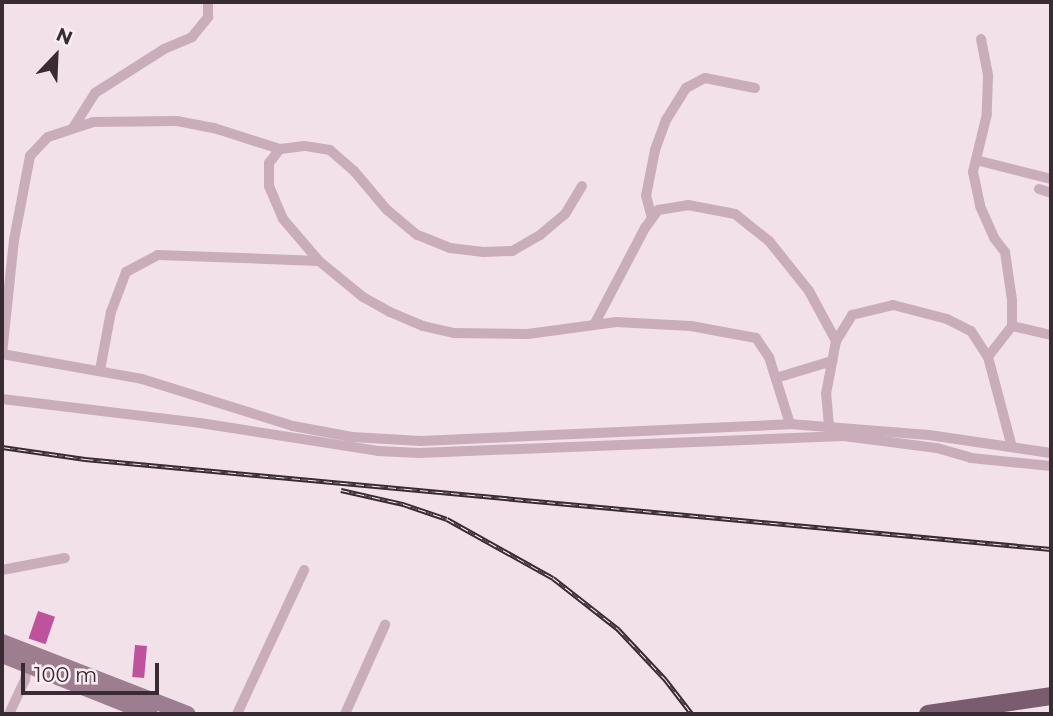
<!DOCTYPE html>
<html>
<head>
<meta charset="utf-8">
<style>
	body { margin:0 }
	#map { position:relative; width:1053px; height:716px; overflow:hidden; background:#f2e1e8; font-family:Montserrat,sans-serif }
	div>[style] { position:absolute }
	.building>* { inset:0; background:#bf529d; transform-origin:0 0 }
	.street>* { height:10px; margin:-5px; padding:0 5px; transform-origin:5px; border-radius:5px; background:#caadbb }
	.secondary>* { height:16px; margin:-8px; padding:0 8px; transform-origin:8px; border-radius:8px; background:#9d7e90 }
	.primary>* { height:18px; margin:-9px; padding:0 9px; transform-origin:9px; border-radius:9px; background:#795d6e }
	.rail>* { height:5px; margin-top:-2.5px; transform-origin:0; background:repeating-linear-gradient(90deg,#faedf2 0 8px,#392b33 0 16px); box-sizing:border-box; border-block:2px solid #392b33 }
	span { translate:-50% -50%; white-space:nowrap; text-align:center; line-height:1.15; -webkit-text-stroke:7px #faedf2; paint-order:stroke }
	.frame { position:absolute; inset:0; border:4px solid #392b33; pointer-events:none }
	.north { position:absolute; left:21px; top:21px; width:70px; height:70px; -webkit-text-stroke:5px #faedf2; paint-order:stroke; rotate:23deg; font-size:19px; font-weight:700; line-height:28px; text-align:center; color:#392b33 }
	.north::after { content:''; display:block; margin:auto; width:24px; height:32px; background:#392b33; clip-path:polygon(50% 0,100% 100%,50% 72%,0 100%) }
	.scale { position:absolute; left:21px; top:663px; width:138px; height:32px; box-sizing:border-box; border:4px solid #392b33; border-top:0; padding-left:9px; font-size:21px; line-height:24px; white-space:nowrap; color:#392b33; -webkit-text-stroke:5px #faedf2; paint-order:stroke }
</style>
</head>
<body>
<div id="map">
	<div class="building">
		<div style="left:38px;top:611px;width:18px;height:29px;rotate:19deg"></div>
		<div style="left:135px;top:645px;width:12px;height:32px;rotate:5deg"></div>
	</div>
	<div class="street">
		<div style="left:981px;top:39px;width:38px;rotate:79deg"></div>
		<div style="left:988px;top:76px;width:38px;rotate:92deg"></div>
		<div style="left:987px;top:114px;width:60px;rotate:103.6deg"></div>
		<div style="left:973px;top:172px;width:35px;rotate:78deg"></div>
		<div style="left:980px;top:206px;width:35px;rotate:66deg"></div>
		<div style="left:994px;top:238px;width:18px;rotate:52deg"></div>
		<div style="left:1005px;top:252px;width:49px;rotate:81.7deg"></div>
		<div style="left:1012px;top:300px;width:26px;rotate:90deg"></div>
		<div style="left:1012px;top:326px;width:39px;rotate:128deg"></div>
		<div style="left:73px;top:128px;width:41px;rotate:-57.8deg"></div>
		<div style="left:95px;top:93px;width:82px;rotate:-32.5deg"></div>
		<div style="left:164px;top:49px;width:30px;rotate:-23deg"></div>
		<div style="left:192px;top:37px;width:26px;rotate:-51deg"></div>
		<div style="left:208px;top:17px;width:15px;rotate:-90deg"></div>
		<div style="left:976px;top:160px;width:77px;rotate:14.2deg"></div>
		<div style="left:582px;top:186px;width:33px;rotate:121deg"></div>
		<div style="left:565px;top:214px;width:33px;rotate:140deg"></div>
		<div style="left:540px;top:235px;width:32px;rotate:150deg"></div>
		<div style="left:512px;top:251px;width:29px;rotate:178deg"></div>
		<div style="left:483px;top:252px;width:33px;rotate:-173deg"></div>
		<div style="left:450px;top:248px;width:35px;rotate:-158deg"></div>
		<div style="left:417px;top:235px;width:39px;rotate:-140deg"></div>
		<div style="left:387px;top:210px;width:51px;rotate:-130.2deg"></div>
		<div style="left:354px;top:171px;width:32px;rotate:-139deg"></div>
		<div style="left:330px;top:150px;width:26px;rotate:-171deg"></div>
		<div style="left:304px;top:146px;width:24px;rotate:173deg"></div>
		<div style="left:280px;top:149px;width:18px;rotate:128deg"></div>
		<div style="left:269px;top:163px;width:23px;rotate:90deg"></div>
		<div style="left:269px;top:186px;width:36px;rotate:67deg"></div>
		<div style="left:283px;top:219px;width:55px;rotate:49.4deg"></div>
		<div style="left:319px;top:261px;width:57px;rotate:39.3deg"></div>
		<div style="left:363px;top:297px;width:31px;rotate:29deg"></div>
		<div style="left:390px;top:312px;width:36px;rotate:23deg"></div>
		<div style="left:423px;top:326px;width:32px;rotate:13deg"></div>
		<div style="left:454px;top:333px;width:74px;rotate:0.8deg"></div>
		<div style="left:528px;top:334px;width:89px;rotate:-7.8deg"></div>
		<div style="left:616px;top:322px;width:75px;rotate:3.1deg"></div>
		<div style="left:691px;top:326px;width:66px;rotate:10.5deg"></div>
		<div style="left:756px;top:338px;width:23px;rotate:56deg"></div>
		<div style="left:769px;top:357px;width:70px;rotate:72.6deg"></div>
		<div style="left:1039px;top:189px;width:13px;rotate:18deg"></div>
		<div style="left:652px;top:218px;width:23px;rotate:-105deg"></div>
		<div style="left:646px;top:196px;width:47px;rotate:-78.9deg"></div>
		<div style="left:655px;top:150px;width:32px;rotate:-70deg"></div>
		<div style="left:666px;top:120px;width:38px;rotate:-58deg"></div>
		<div style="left:686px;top:88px;width:21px;rotate:-28deg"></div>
		<div style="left:705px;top:78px;width:51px;rotate:11.3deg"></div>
		<div style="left:594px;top:325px;width:110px;rotate:-62.3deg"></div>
		<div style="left:645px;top:228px;width:22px;rotate:-54deg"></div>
		<div style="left:658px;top:210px;width:30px;rotate:-9deg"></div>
		<div style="left:688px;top:205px;width:48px;rotate:10.8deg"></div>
		<div style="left:735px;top:214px;width:43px;rotate:38.5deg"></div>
		<div style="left:769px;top:241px;width:64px;rotate:51.3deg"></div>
		<div style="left:809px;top:291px;width:57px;rotate:61.6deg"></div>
		<div style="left:1012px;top:326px;width:40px;rotate:13deg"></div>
		<div style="left:2px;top:354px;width:142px;rotate:10.1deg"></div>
		<div style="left:142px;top:379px;width:158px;rotate:17.3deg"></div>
		<div style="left:293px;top:426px;width:60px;rotate:10.6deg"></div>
		<div style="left:352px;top:437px;width:69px;rotate:3.3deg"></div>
		<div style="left:421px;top:441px;width:369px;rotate:-2.6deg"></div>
		<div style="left:790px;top:424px;width:139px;rotate:4.5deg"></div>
		<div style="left:929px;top:435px;width:123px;rotate:8.4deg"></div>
		<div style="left:2px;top:354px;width:115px;rotate:-84deg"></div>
		<div style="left:14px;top:240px;width:86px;rotate:-79.2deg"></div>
		<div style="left:30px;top:156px;width:26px;rotate:-47deg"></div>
		<div style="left:48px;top:137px;width:47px;rotate:-18.4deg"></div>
		<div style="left:93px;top:122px;width:84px;rotate:-0.7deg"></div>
		<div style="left:177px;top:121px;width:38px;rotate:11deg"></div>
		<div style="left:214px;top:128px;width:69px;rotate:17.7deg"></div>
		<div style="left:100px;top:370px;width:59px;rotate:-79.3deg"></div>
		<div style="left:111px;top:312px;width:43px;rotate:-69.4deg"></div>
		<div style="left:126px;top:272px;width:36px;rotate:-28deg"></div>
		<div style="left:158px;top:255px;width:161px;rotate:2.1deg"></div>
		<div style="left:776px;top:378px;width:59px;rotate:-16.9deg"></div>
		<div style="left:2px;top:399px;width:199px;rotate:6.9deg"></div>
		<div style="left:200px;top:423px;width:180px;rotate:8.9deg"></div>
		<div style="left:378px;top:451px;width:41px;rotate:2.8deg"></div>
		<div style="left:419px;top:453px;width:425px;rotate:-2.3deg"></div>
		<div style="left:844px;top:436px;width:94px;rotate:7.4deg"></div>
		<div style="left:937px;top:448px;width:35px;rotate:16deg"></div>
		<div style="left:971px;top:458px;width:80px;rotate:5.7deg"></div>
		<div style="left:829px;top:426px;width:32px;rotate:-95deg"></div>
		<div style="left:826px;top:394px;width:54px;rotate:-79.3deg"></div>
		<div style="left:836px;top:341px;width:31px;rotate:-58deg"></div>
		<div style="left:852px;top:315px;width:42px;rotate:-13.7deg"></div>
		<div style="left:893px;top:305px;width:56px;rotate:14.5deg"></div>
		<div style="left:947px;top:319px;width:27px;rotate:27deg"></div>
		<div style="left:971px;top:331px;width:31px;rotate:57deg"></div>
		<div style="left:988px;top:357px;width:93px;rotate:75.1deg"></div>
		<div style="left:2px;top:570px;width:64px;rotate:-10.8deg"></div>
		<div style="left:9px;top:714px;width:38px;rotate:-65deg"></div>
		<div style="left:25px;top:680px;width:14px;rotate:-82deg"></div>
		<div style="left:237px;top:714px;width:159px;rotate:-65deg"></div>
		<div style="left:345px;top:714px;width:98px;rotate:-65.8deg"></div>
	</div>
	<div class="secondary">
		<div style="left:2px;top:642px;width:199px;rotate:21.2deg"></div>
		<div style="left:2px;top:655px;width:159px;rotate:21.7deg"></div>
	</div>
	<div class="primary">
		<div style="left:928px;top:714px;width:124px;rotate:-8.3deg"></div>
	</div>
	<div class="rail">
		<div style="left:2px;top:447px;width:84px;rotate:8.2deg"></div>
		<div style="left:85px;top:459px;width:970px;rotate:5.32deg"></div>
		<div style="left:341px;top:490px;width:64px;rotate:12.7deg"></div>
		<div style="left:403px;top:504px;width:46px;rotate:18.8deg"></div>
		<div style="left:447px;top:519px;width:121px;rotate:29.1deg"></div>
		<div style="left:553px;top:578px;width:83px;rotate:38.1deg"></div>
		<div style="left:618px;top:629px;width:69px;rotate:46.8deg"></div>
		<div style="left:665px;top:679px;width:44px;rotate:52.4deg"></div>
	</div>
	<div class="frame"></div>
	<div class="north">N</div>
	<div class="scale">100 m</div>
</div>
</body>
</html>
